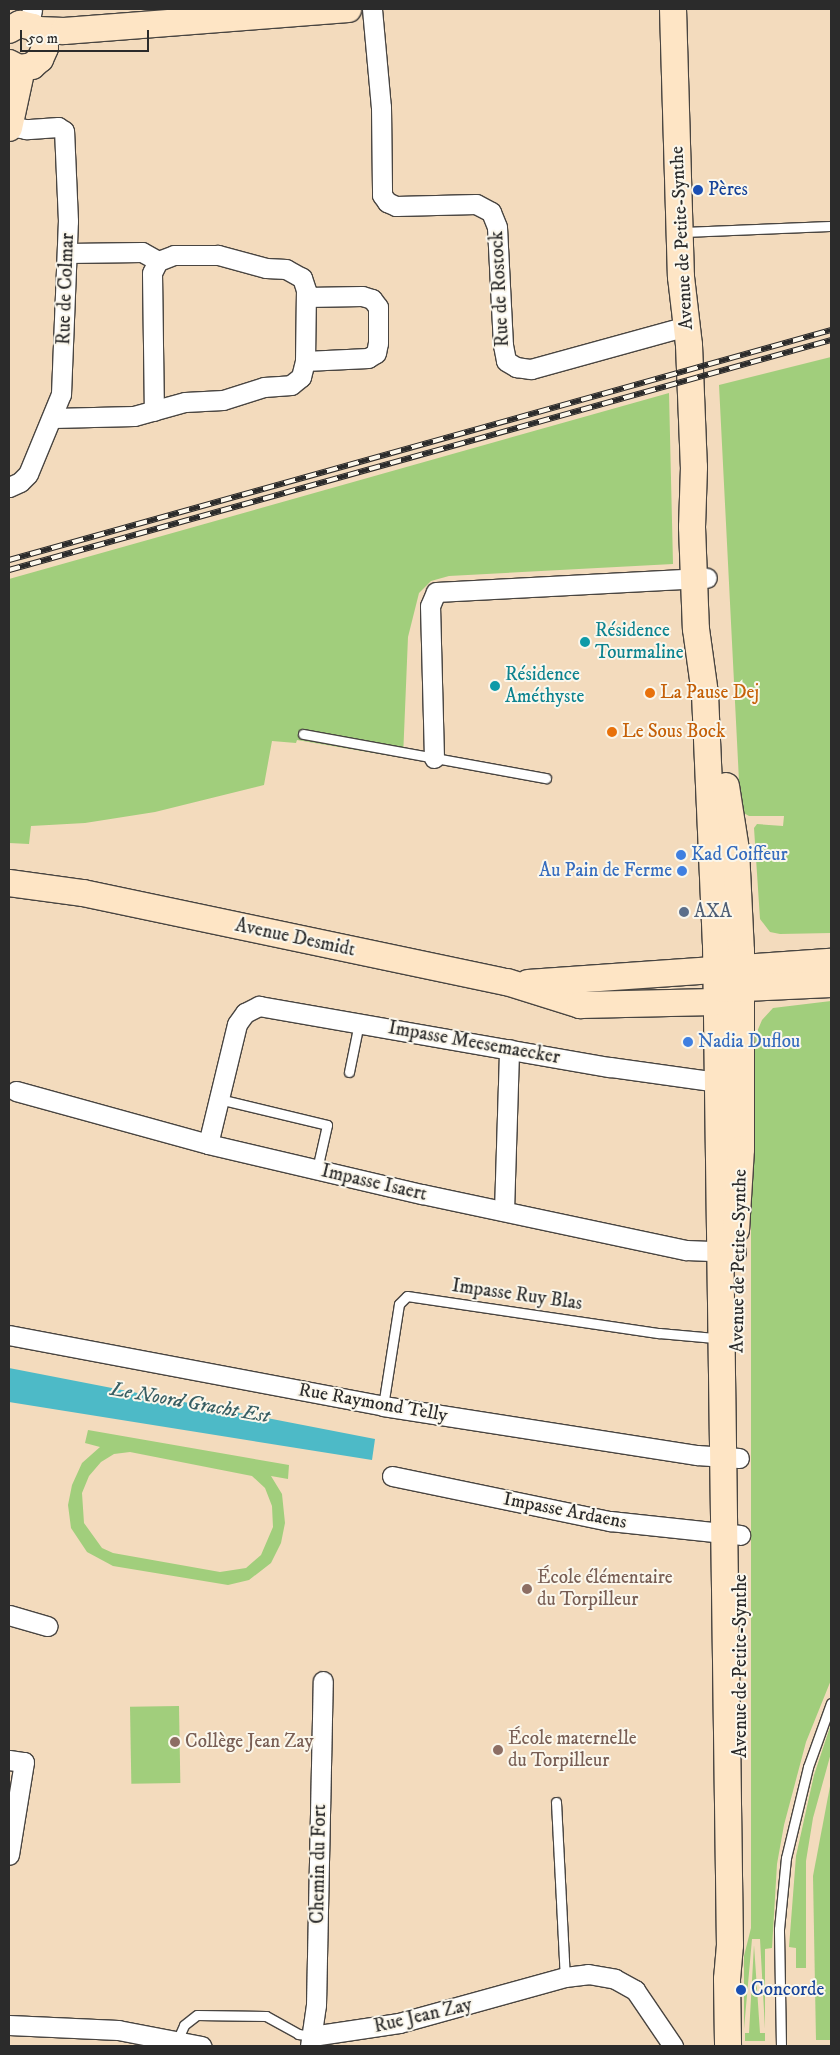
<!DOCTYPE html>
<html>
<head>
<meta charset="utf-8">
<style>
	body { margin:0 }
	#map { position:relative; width:840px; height:2055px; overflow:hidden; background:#f3dbbd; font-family:"IM FELL DW Pica",serif }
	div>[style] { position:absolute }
	.green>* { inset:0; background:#a1ce7c; transform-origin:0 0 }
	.water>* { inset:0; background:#4dbac7 }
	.roads { filter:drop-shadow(1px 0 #494541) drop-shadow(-1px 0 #494541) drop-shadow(0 1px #494541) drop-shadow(0 -1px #494541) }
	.lane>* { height:9px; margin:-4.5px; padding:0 4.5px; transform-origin:4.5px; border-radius:4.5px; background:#fff }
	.street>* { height:19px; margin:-9.5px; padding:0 9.5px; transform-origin:9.5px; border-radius:9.5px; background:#fff }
	.secondary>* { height:26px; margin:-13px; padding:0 13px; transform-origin:13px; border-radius:13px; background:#fee5c5 }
	.rail>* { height:5.5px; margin-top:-2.75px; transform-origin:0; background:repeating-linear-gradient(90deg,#fbf7ec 0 11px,#2b2b2b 0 22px); box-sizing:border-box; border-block:1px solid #2b2b2b }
	.dots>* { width:14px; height:14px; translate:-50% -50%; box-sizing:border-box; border:2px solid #fbf7ec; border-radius:50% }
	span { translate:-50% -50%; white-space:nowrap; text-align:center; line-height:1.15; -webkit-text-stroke:4px #fbf7ec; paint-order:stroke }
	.transit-label { font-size:19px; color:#164399 }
	.left { translate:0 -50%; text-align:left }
	.street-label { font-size:19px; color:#2b2b2b }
	.culture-label { font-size:19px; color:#0d838f }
	.food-label { font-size:19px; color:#c56008 }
	.shop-label { font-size:19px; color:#366cbe }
	.right { translate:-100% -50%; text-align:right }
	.service-label { font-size:19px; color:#4e5e75 }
	.education-label { font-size:19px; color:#785e54 }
	.water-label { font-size:20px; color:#375d62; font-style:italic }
	.frame { position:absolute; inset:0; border:10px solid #2b2b2b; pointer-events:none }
	.scale { position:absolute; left:20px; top:30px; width:129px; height:22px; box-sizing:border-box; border:2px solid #2b2b2b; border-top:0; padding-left:6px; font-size:15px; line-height:18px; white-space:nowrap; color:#2b2b2b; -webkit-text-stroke:4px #fbf7ec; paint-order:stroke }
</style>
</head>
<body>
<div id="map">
	<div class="green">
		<div style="clip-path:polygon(831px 357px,831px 933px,780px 934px,770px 932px,760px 919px,754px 828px,757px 824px,783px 826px,784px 816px,749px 816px,742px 812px,740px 801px,719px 385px)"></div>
		<div style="clip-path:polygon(669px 393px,673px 564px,449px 576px,431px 581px,419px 593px,408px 637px,403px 758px,297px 740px,296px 743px,272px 741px,264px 785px,155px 812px,85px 823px,31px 826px,29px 844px,9px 843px,9px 579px)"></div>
		<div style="clip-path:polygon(831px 1001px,831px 1680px,806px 1742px,784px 1825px,777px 1864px,772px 1948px,765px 1949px,765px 2029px,760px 1939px,752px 1939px,744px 2029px,744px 1956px,751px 1928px,751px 1046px,762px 1020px,773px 1008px)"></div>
		<div style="clip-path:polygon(evenodd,88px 1430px,289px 1465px,288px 1479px,271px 1476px,282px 1494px,285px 1523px,281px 1543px,271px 1563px,249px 1580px,228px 1585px,113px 1566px,87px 1552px,71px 1528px,68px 1505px,72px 1485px,82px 1463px,100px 1447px,85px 1443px,88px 1430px,130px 1452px,252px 1476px,265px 1488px,272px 1506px,273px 1527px,261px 1555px,246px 1568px,220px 1572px,113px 1553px,102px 1548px,84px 1523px,82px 1493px,89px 1476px,101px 1462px,114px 1454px,130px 1452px)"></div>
		<div style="left:179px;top:1706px;width:77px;height:49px;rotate:89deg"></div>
		<div style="clip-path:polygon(831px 1724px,831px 1753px,813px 1818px,806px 1861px,806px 1968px,796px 1968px,796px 1948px,789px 1947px,796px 1856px,814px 1775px)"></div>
		<div style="clip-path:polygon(831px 1781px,831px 2040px,816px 2040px,813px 1876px)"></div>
		<div style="clip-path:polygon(754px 1945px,760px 2033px,765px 2033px,765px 2041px,745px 2041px,745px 2033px,749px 2033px)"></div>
	</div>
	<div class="water">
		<div style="clip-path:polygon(9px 1368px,375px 1439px,372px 1460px,9px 1402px)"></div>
	</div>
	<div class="roads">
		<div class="lane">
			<div style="left:682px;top:232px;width:149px;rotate:-2.3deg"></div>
			<div style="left:303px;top:734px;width:247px;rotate:10.3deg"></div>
			<div style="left:349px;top:1072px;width:50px;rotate:-78.5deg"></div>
			<div style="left:219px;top:1099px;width:111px;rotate:13.5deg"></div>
			<div style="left:327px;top:1125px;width:45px;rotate:102.8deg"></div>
			<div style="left:383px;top:1406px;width:103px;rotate:-81.1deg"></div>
			<div style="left:399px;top:1304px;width:11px;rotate:-45deg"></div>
			<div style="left:407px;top:1296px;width:255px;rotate:8.4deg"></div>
			<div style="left:659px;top:1333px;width:78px;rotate:5.1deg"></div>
			<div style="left:556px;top:1802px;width:175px;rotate:87.1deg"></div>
			<div style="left:177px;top:2041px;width:17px;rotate:-66deg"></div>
			<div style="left:184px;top:2025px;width:16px;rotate:-38deg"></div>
			<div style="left:197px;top:2015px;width:69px;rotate:0.8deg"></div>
			<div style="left:266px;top:2016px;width:37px;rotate:29deg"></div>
			<div style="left:298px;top:2034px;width:14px;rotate:8deg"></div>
			<div style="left:781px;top:2046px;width:117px;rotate:-91deg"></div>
			<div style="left:779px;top:1929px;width:71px;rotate:-84.4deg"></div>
			<div style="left:786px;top:1858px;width:94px;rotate:-76.4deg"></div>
			<div style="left:808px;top:1767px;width:68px;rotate:-70.2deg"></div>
		</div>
		<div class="street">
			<div style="left:372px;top:9px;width:98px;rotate:84.8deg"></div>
			<div style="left:381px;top:107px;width:88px;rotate:89.3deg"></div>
			<div style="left:382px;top:195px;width:9px;rotate:54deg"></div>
			<div style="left:387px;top:202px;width:10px;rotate:24deg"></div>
			<div style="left:396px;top:206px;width:80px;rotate:-1.4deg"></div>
			<div style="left:476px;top:204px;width:17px;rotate:28deg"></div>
			<div style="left:491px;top:212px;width:16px;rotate:68deg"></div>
			<div style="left:497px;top:227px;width:118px;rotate:87.1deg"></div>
			<div style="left:503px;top:345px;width:16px;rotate:79deg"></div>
			<div style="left:506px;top:361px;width:12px;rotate:31deg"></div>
			<div style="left:516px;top:367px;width:15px;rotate:8deg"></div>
			<div style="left:531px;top:369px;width:162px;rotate:-15.4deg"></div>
			<div style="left:29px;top:25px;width:16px;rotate:-79deg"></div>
			<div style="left:67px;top:253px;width:75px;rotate:-0.8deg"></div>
			<div style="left:142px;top:252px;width:18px;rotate:29deg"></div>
			<div style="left:305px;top:361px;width:63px;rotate:-2.7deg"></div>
			<div style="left:368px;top:358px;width:9px;rotate:-32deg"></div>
			<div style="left:376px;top:353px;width:10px;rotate:-79deg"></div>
			<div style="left:378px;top:343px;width:36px;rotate:-90deg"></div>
			<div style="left:378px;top:307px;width:10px;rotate:-127deg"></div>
			<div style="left:372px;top:299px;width:10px;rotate:-163deg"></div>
			<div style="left:362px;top:296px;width:56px;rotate:179deg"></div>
			<div style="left:53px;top:418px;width:81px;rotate:-1.4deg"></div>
			<div style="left:134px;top:416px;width:53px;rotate:-15.4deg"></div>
			<div style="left:185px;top:402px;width:38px;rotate:-3deg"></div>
			<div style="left:223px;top:400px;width:43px;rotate:-17.6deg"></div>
			<div style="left:264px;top:387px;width:27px;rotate:-4deg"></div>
			<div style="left:291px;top:385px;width:13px;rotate:-39deg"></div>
			<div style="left:301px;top:377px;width:16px;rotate:-76deg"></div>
			<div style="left:305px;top:361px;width:71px;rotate:-89.2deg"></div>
			<div style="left:306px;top:290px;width:13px;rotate:-108deg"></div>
			<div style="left:302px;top:278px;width:18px;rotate:-151deg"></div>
			<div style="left:286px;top:269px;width:20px;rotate:-177deg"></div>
			<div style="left:266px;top:268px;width:50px;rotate:-164.8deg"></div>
			<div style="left:218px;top:255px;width:44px;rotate:180deg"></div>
			<div style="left:174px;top:255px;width:17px;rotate:159deg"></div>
			<div style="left:158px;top:261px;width:13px;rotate:117deg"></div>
			<div style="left:152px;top:273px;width:138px;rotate:89.2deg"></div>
			<div style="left:9px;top:487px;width:12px;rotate:-24deg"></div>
			<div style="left:20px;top:482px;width:11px;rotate:-45deg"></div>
			<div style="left:28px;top:474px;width:87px;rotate:-67.6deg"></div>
			<div style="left:61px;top:394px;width:173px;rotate:-87.7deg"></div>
			<div style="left:68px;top:221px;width:90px;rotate:-92.5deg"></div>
			<div style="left:64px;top:131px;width:7px;rotate:-146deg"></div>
			<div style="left:58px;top:127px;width:32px;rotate:176deg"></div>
			<div style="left:26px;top:129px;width:17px;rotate:-170deg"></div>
			<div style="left:434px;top:758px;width:152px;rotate:-91.5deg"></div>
			<div style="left:430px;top:606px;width:15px;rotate:-67deg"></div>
			<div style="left:436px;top:592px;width:271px;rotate:-3deg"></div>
			<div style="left:16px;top:1091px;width:199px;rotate:15.4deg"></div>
			<div style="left:208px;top:1144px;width:220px;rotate:13.2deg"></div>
			<div style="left:422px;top:1194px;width:270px;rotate:12deg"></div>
			<div style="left:686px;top:1250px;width:50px;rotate:2.3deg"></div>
			<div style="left:208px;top:1144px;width:123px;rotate:-76.4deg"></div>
			<div style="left:237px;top:1024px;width:14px;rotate:-54deg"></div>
			<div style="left:245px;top:1013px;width:16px;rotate:-27deg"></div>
			<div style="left:259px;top:1006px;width:356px;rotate:9.9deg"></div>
			<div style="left:610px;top:1067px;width:109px;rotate:7.9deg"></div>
			<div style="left:504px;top:1211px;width:162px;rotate:-88.2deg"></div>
			<div style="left:9px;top:1335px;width:381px;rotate:10.7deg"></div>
			<div style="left:383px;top:1406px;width:318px;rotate:8.9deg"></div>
			<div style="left:697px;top:1455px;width:42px;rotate:4.1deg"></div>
			<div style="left:392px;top:1476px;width:223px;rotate:11.7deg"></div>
			<div style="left:610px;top:1521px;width:131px;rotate:6.1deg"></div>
			<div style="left:9px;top:1615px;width:40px;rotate:16deg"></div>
			<div style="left:9px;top:1760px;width:15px;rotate:8deg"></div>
			<div style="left:24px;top:1762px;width:94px;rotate:99.2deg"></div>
			<div style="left:9px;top:2025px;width:109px;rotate:2.6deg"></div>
			<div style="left:118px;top:2030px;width:85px;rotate:10.9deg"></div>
			<div style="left:312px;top:2036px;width:88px;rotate:-8.5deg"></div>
			<div style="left:399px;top:2023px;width:172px;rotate:-15.5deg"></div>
			<div style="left:565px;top:1977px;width:23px;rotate:-7deg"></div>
			<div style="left:588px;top:1974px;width:27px;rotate:10deg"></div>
			<div style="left:615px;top:1979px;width:23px;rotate:29deg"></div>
			<div style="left:635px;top:1990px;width:68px;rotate:55.8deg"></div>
			<div style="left:310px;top:2046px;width:41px;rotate:-81.7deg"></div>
			<div style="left:316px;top:2005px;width:324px;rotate:-88.8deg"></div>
		</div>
		<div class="secondary">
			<div style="left:673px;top:9px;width:268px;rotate:88.3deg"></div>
			<div style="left:681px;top:277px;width:68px;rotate:83.3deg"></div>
			<div style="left:689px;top:345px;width:122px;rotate:87.7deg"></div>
			<div style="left:694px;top:467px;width:60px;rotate:91.9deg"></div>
			<div style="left:692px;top:527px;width:102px;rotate:87.8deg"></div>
			<div style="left:696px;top:629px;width:66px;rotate:82.1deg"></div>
			<div style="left:705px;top:694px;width:250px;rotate:87.5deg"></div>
			<div style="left:716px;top:944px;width:1001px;rotate:89.2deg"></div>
			<div style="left:730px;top:1945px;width:34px;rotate:95deg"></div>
			<div style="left:727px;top:1979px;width:67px;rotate:89.1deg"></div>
			<div style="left:9px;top:30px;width:13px;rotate:-29deg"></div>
			<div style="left:20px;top:24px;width:13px;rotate:13deg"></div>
			<div style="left:33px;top:27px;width:14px;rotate:45deg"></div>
			<div style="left:43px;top:37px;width:11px;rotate:80deg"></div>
			<div style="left:45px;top:48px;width:12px;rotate:114deg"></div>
			<div style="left:40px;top:59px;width:11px;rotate:139deg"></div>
			<div style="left:32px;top:66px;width:13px;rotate:171deg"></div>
			<div style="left:19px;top:68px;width:11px;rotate:-153deg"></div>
			<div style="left:38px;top:30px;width:26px;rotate:2deg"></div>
			<div style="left:64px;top:31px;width:285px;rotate:-4.4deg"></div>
			<div style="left:9px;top:128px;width:61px;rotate:-77.8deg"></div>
			<div style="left:726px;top:786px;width:65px;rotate:81.1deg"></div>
			<div style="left:736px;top:850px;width:101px;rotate:87.2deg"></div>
			<div style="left:741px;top:951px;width:198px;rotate:90deg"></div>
			<div style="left:741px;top:1149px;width:81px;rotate:93.5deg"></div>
			<div style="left:9px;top:883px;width:75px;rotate:7.7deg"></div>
			<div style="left:83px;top:893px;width:433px;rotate:11.9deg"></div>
			<div style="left:507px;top:982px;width:77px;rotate:17.5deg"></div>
			<div style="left:580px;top:1005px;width:135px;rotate:-1.3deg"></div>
			<div style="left:528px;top:983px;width:304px;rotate:-4deg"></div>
			<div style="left:723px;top:989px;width:108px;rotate:-2.7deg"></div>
		</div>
	</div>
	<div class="rail">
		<div style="left:9px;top:560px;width:854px;rotate:-15.63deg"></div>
		<div style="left:9px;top:570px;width:854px;rotate:-15.63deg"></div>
	</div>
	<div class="dots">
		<div style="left:698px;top:190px;background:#1a4fb4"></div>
		<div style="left:585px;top:642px;background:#0f9aa8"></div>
		<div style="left:495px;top:686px;background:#0f9aa8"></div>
		<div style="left:650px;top:693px;background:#e8710a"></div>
		<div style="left:612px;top:732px;background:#e8710a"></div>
		<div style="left:681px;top:855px;background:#3f7fe0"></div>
		<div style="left:682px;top:871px;background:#3f7fe0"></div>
		<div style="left:684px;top:912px;background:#5c6f8a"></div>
		<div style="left:688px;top:1042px;background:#3f7fe0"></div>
		<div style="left:527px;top:1589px;background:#8d6e63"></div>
		<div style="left:175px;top:1742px;background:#8d6e63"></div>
		<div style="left:498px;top:1750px;background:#8d6e63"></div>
		<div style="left:741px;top:1990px;background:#1a4fb4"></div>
	</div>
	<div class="transit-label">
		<span class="left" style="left:708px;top:190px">Pères</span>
		<span class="left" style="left:751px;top:1990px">Concorde</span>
	</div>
	<div class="street-label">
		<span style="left:682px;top:238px;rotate:-93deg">Avenue de Petite-Synthe</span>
		<span style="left:66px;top:289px;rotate:-88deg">Rue de Colmar</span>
		<span style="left:500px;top:289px;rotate:-93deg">Rue de Rostock</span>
		<span style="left:295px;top:938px;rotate:12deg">Avenue Desmidt</span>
		<span style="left:474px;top:1043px;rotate:10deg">Impasse Meesemaecker</span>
		<span style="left:374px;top:1183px;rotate:13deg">Impasse Isaert</span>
		<span style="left:739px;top:1261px;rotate:-89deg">Avenue de Petite-Synthe</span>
		<span style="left:517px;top:1295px;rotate:8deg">Impasse Ruy Blas</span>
		<span style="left:373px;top:1403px;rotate:10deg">Rue Raymond Telly</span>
		<span style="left:565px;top:1511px;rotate:11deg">Impasse Ardaens</span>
		<span style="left:741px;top:1666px;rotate:-90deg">Avenue de Petite-Synthe</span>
		<span style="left:319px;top:1864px;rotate:-89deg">Chemin du Fort</span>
		<span style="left:423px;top:2016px;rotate:-13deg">Rue Jean Zay</span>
	</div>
	<div class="culture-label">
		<span class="left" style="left:595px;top:642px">Résidence<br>Tourmaline</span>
		<span class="left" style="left:505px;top:686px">Résidence<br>Améthyste</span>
	</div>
	<div class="food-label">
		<span class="left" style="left:660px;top:693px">La Pause Dej</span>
		<span class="left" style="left:622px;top:732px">Le Sous Bock</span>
	</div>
	<div class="shop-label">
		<span class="left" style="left:691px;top:855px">Kad Coiffeur</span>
		<span class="right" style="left:672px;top:871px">Au Pain de Ferme</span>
		<span class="left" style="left:698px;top:1042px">Nadia Duflou</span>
	</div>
	<div class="service-label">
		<span class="left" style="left:694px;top:912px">AXA</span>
	</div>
	<div class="education-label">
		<span class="left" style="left:537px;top:1589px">École élémentaire<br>du Torpilleur</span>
		<span class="left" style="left:508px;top:1750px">École maternelle<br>du Torpilleur</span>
		<span class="left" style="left:185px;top:1742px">Collège Jean Zay</span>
	</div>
	<div class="water-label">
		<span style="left:190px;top:1403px;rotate:10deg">Le Noord Gracht Est</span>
	</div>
	<div class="frame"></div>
	<div class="scale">50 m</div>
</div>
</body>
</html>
